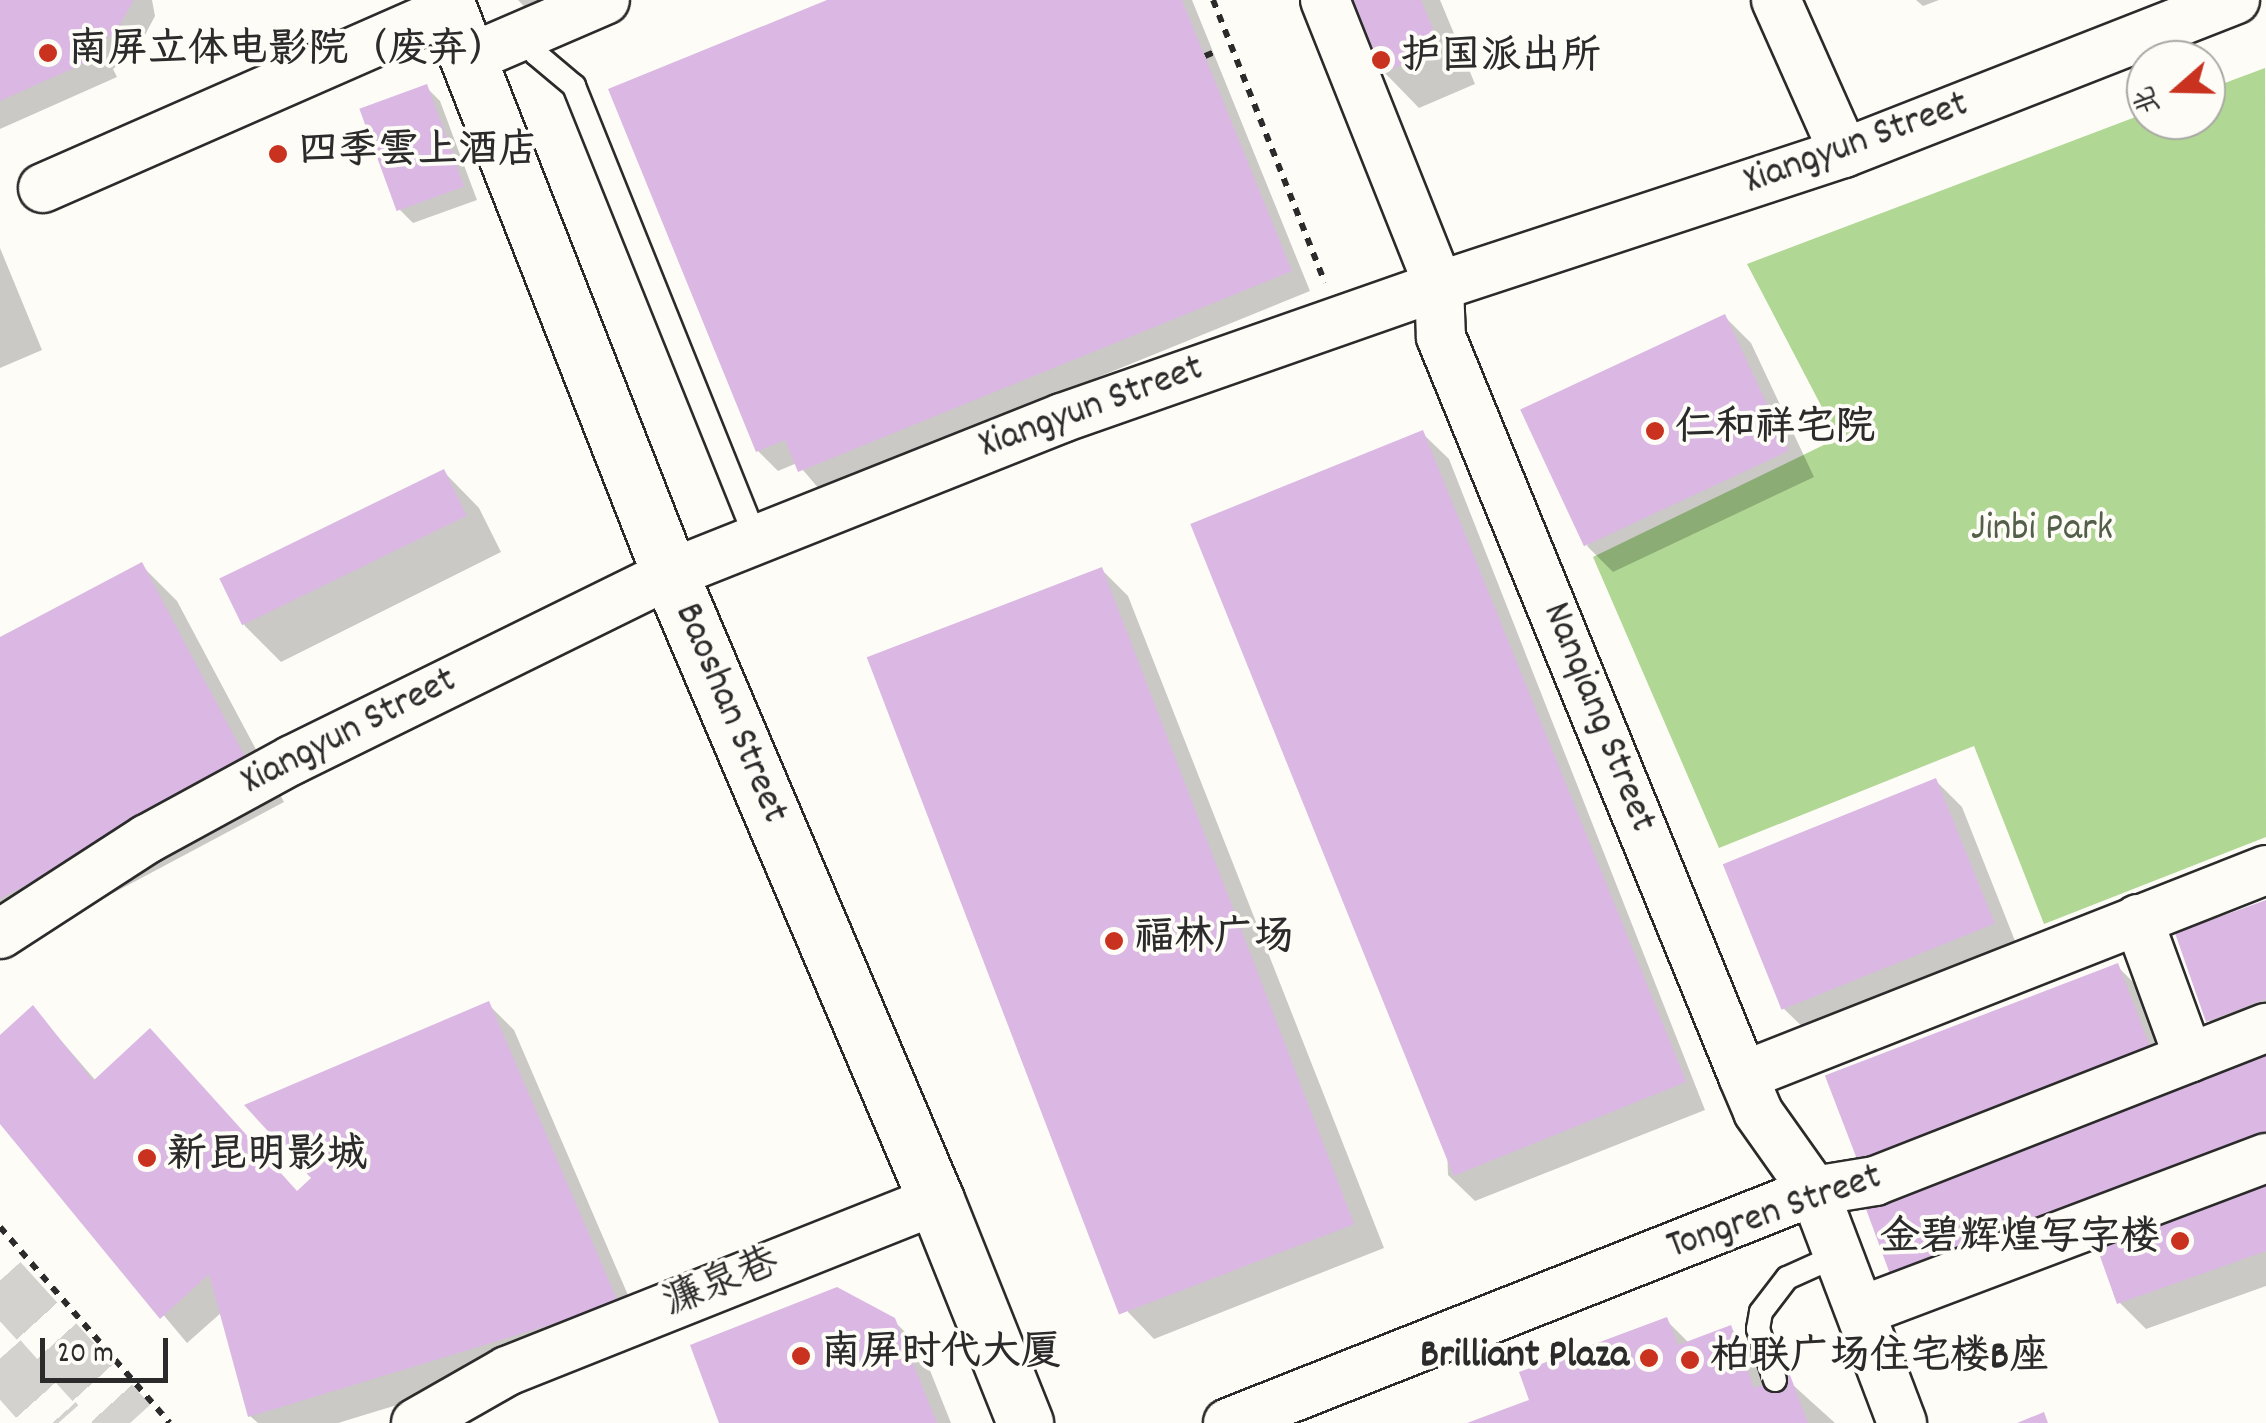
<!DOCTYPE html>
<html>
<head>
<meta charset="utf-8">
<style>
	body { margin:0 }
	#map { position:relative; width:2266px; height:1423px; overflow:hidden; background:#fdfcf7; font-family:Dekko,"LXGW WenKai TC",sans-serif }
	div>[style] { position:absolute }
	.green>* { inset:0; background:#b0d793 }
	.shadow>* { inset:0; background:#0003 }
	.building>* { inset:0; background:#dab8e3; transform-origin:0 0 }
	.secondary-tunnel>* { height:55px; margin-top:-27.5px; transform-origin:0; background:repeating-linear-gradient(90deg,#d3d2ce 0 55px,transparent 0 83px) }
	.path>* { height:6px; margin-top:-3px; transform-origin:0; background:repeating-linear-gradient(90deg,#2b2b2b 0 8px,transparent 0 16px) }
	.roads { filter:drop-shadow(2px 0 #2b2b2b) drop-shadow(-2px 0 #2b2b2b) drop-shadow(0 2px #2b2b2b) drop-shadow(0 -2px #2b2b2b) }
	.lane>* { height:22px; margin:-11px; padding:0 11px; transform-origin:11px; border-radius:11px; background:#fdfcf7 }
	.street>* { height:48px; margin:-24px; padding:0 24px; transform-origin:24px; border-radius:24px; background:#fdfcf7 }
	.secondary>* { height:55px; margin:-27.5px; padding:0 27.5px; transform-origin:27.5px; border-radius:27.5px; background:#fdfcf7 }
	.dots>* { width:28px; height:28px; translate:-50% -50%; box-sizing:border-box; border:5px solid #fdfcf7; border-radius:50% }
	span { translate:-50% -50%; white-space:nowrap; text-align:center; line-height:1.15; -webkit-text-stroke:8px #fdfcf7; paint-order:stroke }
	.poi-label { font-size:40px; color:#2b2b2b; font-weight:700 }
	.left { translate:0 -50%; text-align:left }
	.right { translate:-100% -50%; text-align:right }
	.street-label { font-size:40px; color:#2b2b2b }
	.park-label { font-size:40px; color:#535f4a }
	.north { position:absolute; left:2126px; top:40px; width:100px; height:100px; box-sizing:border-box; background:#fdfcf7; border:2px solid #a9a8a5; border-radius:50%; rotate:250deg; font-size:28px; font-weight:700; line-height:40px; text-align:center; color:#2b2b2b }
	.north::after { content:''; display:block; margin:auto; width:35px; height:45px; background:#c8321e; clip-path:polygon(50% 0,100% 100%,50% 72%,0 100%) }
	.scale { position:absolute; left:40px; top:1338px; width:128px; height:45px; box-sizing:border-box; border:5px solid #2b2b2b; border-top:0; padding-left:12px; font-size:30px; line-height:35px; white-space:nowrap; color:#2b2b2b; -webkit-text-stroke:8px #fdfcf7; paint-order:stroke }
</style>
</head>
<body>
<div id="map">
	<div class="green">
		<div style="clip-path:polygon(2265px 68px,2266px 837px,2044px 924px,1974px 746px,1719px 848px,1593px 557px,1838px 438px,1747px 264px,2146px 113px,2146px 120px,2206px 120px,2206px 90px)"></div>
	</div>
	<div class="shadow">
		<div style="clip-path:polygon(0 0,152px 0,155px 16px,137px 50px,113px 69px,117px 77px,0 129px)"></div>
		<div style="clip-path:polygon(518px 0,614px 0,545px 28px)"></div>
		<div style="clip-path:polygon(834px 0,1192px 0,1310px 291px,820px 490px,797px 463px,778px 471px,758px 451px)"></div>
		<div style="clip-path:polygon(1354px 0,1440px 0,1475px 84px,1419px 108px,1384px 72px)"></div>
		<div style="clip-path:polygon(1916px 0,1939px 0,1923px 6px)"></div>
		<div style="clip-path:polygon(426px 87px,440px 101px,477px 200px,413px 223px,400px 210px)"></div>
		<div style="clip-path:polygon(0 248px,42px 350px,0 368px)"></div>
		<div style="clip-path:polygon(1725px 317px,1751px 343px,1814px 477px,1613px 572px,1587px 546px)"></div>
		<div style="clip-path:polygon(1422px 433px,1449px 459px,1705px 1110px,1475px 1201px,1448px 1175px)"></div>
		<div style="clip-path:polygon(444px 472px,479px 508px,501px 552px,281px 662px,245px 626px,223px 581px)"></div>
		<div style="clip-path:polygon(141px 565px,177px 601px,284px 802px,23px 941px,0 918px,0 640px)"></div>
		<div style="clip-path:polygon(1102px 570px,1128px 596px,1384px 1248px,1154px 1339px,1128px 1312px)"></div>
		<div style="clip-path:polygon(1936px 781px,1962px 807px,2019px 951px,1811px 1035px,1784px 1009px)"></div>
		<div style="clip-path:polygon(2266px 903px,2266px 1026px,2229px 1040px,2209px 1020px)"></div>
		<div style="clip-path:polygon(2117px 966px,2137px 986px,2173px 1078px,2266px 1043px,2266px 1159px,1913px 1292px,1892px 1272px)"></div>
		<div style="clip-path:polygon(488px 1004px,514px 1030px,643px 1330px,338px 1423px,258px 1423px,250px 1416px,222px 1312px,187px 1343px,0 1120px,0 1038px,33px 1008px,96px 1081px,299px 1193px)"></div>
		<div style="clip-path:polygon(2266px 1171px,2266px 1286px,2146px 1329px,2119px 1302px)"></div>
		<div style="clip-path:polygon(1666px 1320px,1689px 1343px,1730px 1328px,1835px 1423px,1473px 1423px,1532px 1401px)"></div>
		<div style="clip-path:polygon(894px 1321px,921px 1348px,951px 1423px,723px 1423px)"></div>
	</div>
	<div class="building">
		<div style="clip-path:polygon(0 0,134px 0,117px 30px,95px 48px,98px 57px,0 101px)"></div>
		<div style="clip-path:polygon(827px 0,1182px 0,1292px 271px,798px 472px,785px 440px,756px 452px,608px 89px)"></div>
		<div style="clip-path:polygon(1351px 0,1421px 0,1441px 48px,1382px 73px)"></div>
		<div style="left:427px;top:84px;width:109px;height:72px;rotate:70deg"></div>
		<div style="left:1725px;top:314px;width:151px;height:226px;rotate:65deg"></div>
		<div style="left:1423px;top:430px;width:703px;height:251px;rotate:68deg"></div>
		<div style="left:444px;top:469px;width:52px;height:250px;rotate:64deg"></div>
		<div style="clip-path:polygon(142px 562px,250px 766px,0 899px,0 637px)"></div>
		<div style="left:1102px;top:567px;width:704px;height:252px;rotate:69deg"></div>
		<div style="left:1936px;top:778px;width:157px;height:230px;rotate:68deg"></div>
		<div style="clip-path:polygon(2266px 900px,2266px 999px,2206px 1022px,2175px 933px)"></div>
		<div style="left:2118px;top:963px;width:97px;height:314px;rotate:69deg"></div>
		<div style="clip-path:polygon(489px 1001px,619px 1304px,248px 1417px,209px 1274px,160px 1319px,0 1124px,0 1035px,33px 1005px,93px 1081px,150px 1028px,297px 1191px,311px 1178px,244px 1105px)"></div>
		<div style="clip-path:polygon(2266px 1041px,2266px 1132px,1890px 1274px,1863px 1201px)"></div>
		<div style="clip-path:polygon(2266px 1168px,2266px 1251px,2117px 1304px,2091px 1231px)"></div>
		<div style="clip-path:polygon(837px 1287px,895px 1318px,937px 1423px,719px 1423px,690px 1345px)"></div>
		<div style="clip-path:polygon(1667px 1317px,1678px 1345px,1731px 1325px,1754px 1388px,1790px 1375px,1808px 1423px,1467px 1423px,1529px 1400px,1519px 1372px)"></div>
		<div style="clip-path:polygon(2044px 1412px,2048px 1423px,2017px 1423px)"></div>
	</div>
	<div class="secondary-tunnel">
		<div style="left:0;top:1280px;width:193px;rotate:47.7deg"></div>
		<div style="left:0;top:1358px;width:87px;rotate:48.3deg"></div>
	</div>
	<div class="path">
		<div style="left:1213px;top:0;width:304px;rotate:68.4deg"></div>
		<div style="left:1205px;top:56px;width:15px;rotate:-23deg"></div>
		<div style="left:0;top:1227px;width:259px;rotate:49.1deg"></div>
	</div>
	<div class="roads">
		<div class="lane">
			<div style="left:527px;top:34px;width:22px;rotate:66deg"></div>
			<div style="left:536px;top:54px;width:50px;rotate:40.1deg"></div>
			<div style="left:574px;top:86px;width:488px;rotate:68.1deg"></div>
			<div style="left:1775px;top:1380px;width:54px;rotate:-108.4deg"></div>
			<div style="left:1758px;top:1329px;width:17px;rotate:-80deg"></div>
			<div style="left:1761px;top:1312px;width:43px;rotate:-52.6deg"></div>
			<div style="left:1787px;top:1278px;width:56px;rotate:-24.3deg"></div>
		</div>
		<div class="street">
			<div style="left:1325px;top:0;width:308px;rotate:68.3deg"></div>
			<div style="left:1439px;top:286px;width:51px;rotate:87.8deg"></div>
			<div style="left:1441px;top:337px;width:798px;rotate:67.77deg"></div>
			<div style="left:1743px;top:1076px;width:39px;rotate:67deg"></div>
			<div style="left:1758px;top:1112px;width:97px;rotate:54.7deg"></div>
			<div style="left:1814px;top:1191px;width:248px;rotate:69.2deg"></div>
			<div style="left:1776px;top:0;width:167px;rotate:66deg"></div>
			<div style="left:468px;top:59px;width:149px;rotate:-23.3deg"></div>
			<div style="left:43px;top:188px;width:443px;rotate:-23.7deg"></div>
			<div style="left:2138px;top:919px;width:148px;rotate:69.9deg"></div>
			<div style="left:0;top:934px;width:175px;rotate:-32.9deg"></div>
			<div style="left:147px;top:839px;width:165px;rotate:-28.6deg"></div>
			<div style="left:292px;top:760px;width:421px;rotate:-26.2deg"></div>
			<div style="left:670px;top:574px;width:422px;rotate:-21.7deg"></div>
			<div style="left:1062px;top:418px;width:399px;rotate:-19.3deg"></div>
			<div style="left:1439px;top:286px;width:426px;rotate:-18.2deg"></div>
			<div style="left:1844px;top:153px;width:420px;rotate:-21.4deg"></div>
			<div style="left:1743px;top:1076px;width:562px;rotate:-21.5deg"></div>
			<div style="left:1861px;top:1311px;width:433px;rotate:-20.7deg"></div>
			<div style="left:416px;top:1423px;width:105px;rotate:-29.7deg"></div>
			<div style="left:507px;top:1371px;width:462px;rotate:-21.7deg"></div>
			<div style="left:1228px;top:1423px;width:630px;rotate:-21.6deg"></div>
			<div style="left:1814px;top:1191px;width:62px;rotate:-9.3deg"></div>
			<div style="left:1875px;top:1181px;width:420px;rotate:-21.4deg"></div>
		</div>
		<div class="secondary">
			<div style="left:445px;top:0;width:617px;rotate:68.6deg"></div>
			<div style="left:670px;top:574px;width:680px;rotate:66.98deg"></div>
			<div style="left:936px;top:1200px;width:240px;rotate:68.2deg"></div>
		</div>
	</div>
	<div class="dots">
		<div style="left:48px;top:53px;background:#c8321e"></div>
		<div style="left:1381px;top:60px;background:#c8321e"></div>
		<div style="left:278px;top:154px;background:#c8321e"></div>
		<div style="left:1655px;top:431px;background:#c8321e"></div>
		<div style="left:1114px;top:941px;background:#c8321e"></div>
		<div style="left:147px;top:1158px;background:#c8321e"></div>
		<div style="left:2180px;top:1241px;background:#c8321e"></div>
		<div style="left:801px;top:1356px;background:#c8321e"></div>
		<div style="left:1649px;top:1358px;background:#c8321e"></div>
		<div style="left:1690px;top:1360px;background:#c8321e"></div>
	</div>
	<div class="poi-label">
		<span class="left" style="left:68px;top:53px">南屏立体电影院（废弃）</span>
		<span class="left" style="left:1401px;top:60px">护国派出所</span>
		<span class="left" style="left:298px;top:154px">四季雲上酒店</span>
		<span class="left" style="left:1675px;top:431px">仁和祥宅院</span>
		<span class="left" style="left:1134px;top:941px">福林广场</span>
		<span class="left" style="left:167px;top:1158px">新昆明影城</span>
		<span class="right" style="left:2160px;top:1241px">金碧辉煌写字楼</span>
		<span class="left" style="left:821px;top:1356px">南屏时代大厦</span>
		<span class="right" style="left:1629px;top:1358px">Brilliant Plaza</span>
		<span class="left" style="left:1710px;top:1360px">柏联广场住宅楼B座</span>
	</div>
	<div class="street-label">
		<span style="left:1857px;top:145px;rotate:-20deg">Xiangyun Street</span>
		<span style="left:1092px;top:409px;rotate:-20deg">Xiangyun Street</span>
		<span style="left:729px;top:714px;rotate:67deg">Baoshan Street</span>
		<span style="left:1597px;top:718px;rotate:68deg">Nanqiang Street</span>
		<span style="left:350px;top:733px;rotate:-27deg">Xiangyun Street</span>
		<span style="left:1775px;top:1214px;rotate:-19deg">Tongren Street</span>
		<span style="left:722px;top:1285px;rotate:-22deg">濂泉巷</span>
	</div>
	<div class="park-label">
		<span style="left:2042px;top:531px">Jinbi Park</span>
	</div>
	<div class="north">北</div>
	<div class="scale">20 m</div>
</div>
</body>
</html>
